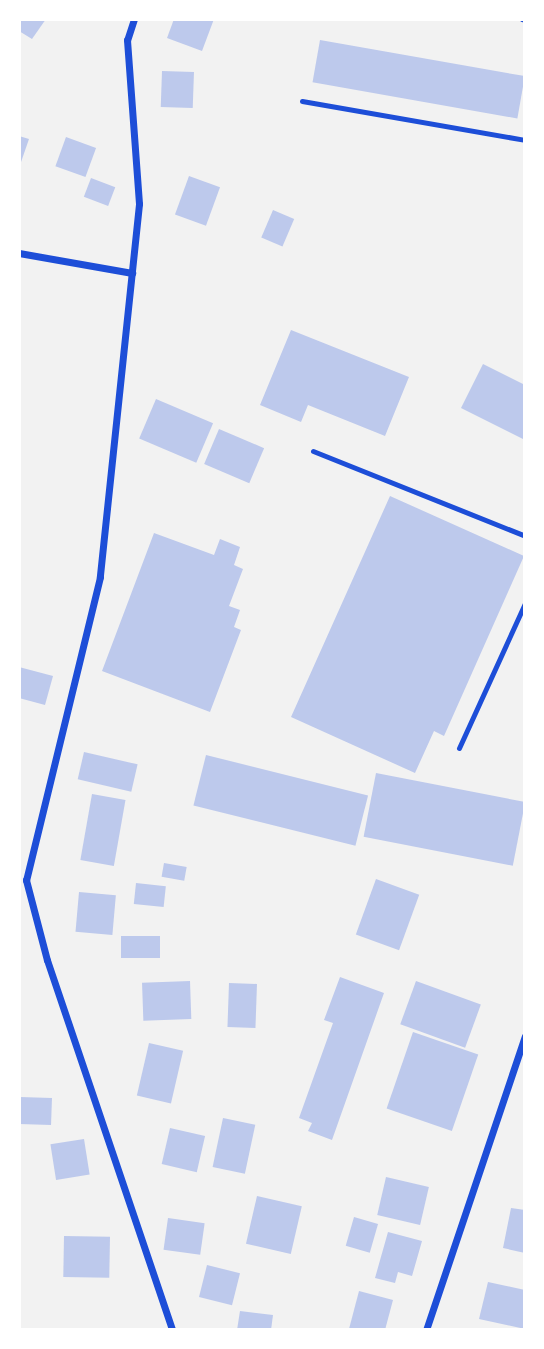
<!DOCTYPE html>
<html>
<head>
<meta charset="utf-8">
<style>
	body { margin:0 }
	#map { position:relative; width:544px; height:1349px; overflow:hidden; background:#f2f2f2; font-family:"Work Sans",sans-serif }
	div>[style] { position:absolute }
	.building>* { inset:0; background:#bdc9ec; transform-origin:0 0 }
	.service>* { height:5px; margin:-2.5px; padding:0 2.5px; transform-origin:2.5px; border-radius:2.5px; background:#1d4ed8 }
	.minor>* { height:7px; margin:-3.5px; padding:0 3.5px; transform-origin:3.5px; border-radius:3.5px; background:#1d4ed8 }
	span { translate:-50% -50%; white-space:nowrap; text-align:center; line-height:1.15; -webkit-text-stroke:7px #fff; paint-order:stroke }
	.frame { position:absolute; inset:0; border:21px solid #fff; pointer-events:none }
</style>
</head>
<body>
<div id="map">
	<div class="building">
		<div style="clip-path:polygon(19px 19px,46px 19px,32px 39px,19px 31px)"></div>
		<div style="clip-path:polygon(174px 19px,214px 19px,202px 51px,167px 38px)"></div>
		<div style="left:320px;top:40px;width:208px;height:43px;rotate:10deg"></div>
		<div style="left:162px;top:71px;width:32px;height:36px;rotate:2deg"></div>
		<div style="clip-path:polygon(19px 136px,29px 139px,20px 165px,19px 165px)"></div>
		<div style="left:66px;top:137px;width:32px;height:31px;rotate:20deg"></div>
		<div style="left:189px;top:176px;width:33px;height:41px;rotate:20deg"></div>
		<div style="left:91px;top:178px;width:26px;height:20px;rotate:21deg"></div>
		<div style="left:273px;top:210px;width:23px;height:30px;rotate:23deg"></div>
		<div style="clip-path:polygon(291px 330px,409px 377px,385px 436px,308px 405px,301px 422px,260px 405px)"></div>
		<div style="clip-path:polygon(483px 364px,525px 385px,525px 440px,461px 408px)"></div>
		<div style="left:156px;top:399px;width:62px;height:43px;rotate:23deg"></div>
		<div style="left:219px;top:429px;width:49px;height:38px;rotate:23deg"></div>
		<div style="clip-path:polygon(390px 496px,524px 556px,444px 736px,434px 731px,415px 773px,291px 717px)"></div>
		<div style="clip-path:polygon(154px 533px,214px 555px,220px 539px,240px 547px,234px 565px,243px 569px,229px 606px,240px 610px,234px 627px,241px 630px,210px 712px,102px 671px)"></div>
		<div style="clip-path:polygon(19px 667px,53px 676px,45px 705px,19px 698px)"></div>
		<div style="left:84px;top:752px;width:55px;height:28px;rotate:13deg"></div>
		<div style="left:206px;top:755px;width:167px;height:52px;rotate:14deg"></div>
		<div style="left:376px;top:773px;width:152px;height:65px;rotate:11deg"></div>
		<div style="left:92px;top:794px;width:34px;height:67px;rotate:10deg"></div>
		<div style="left:164px;top:863px;width:23px;height:14px;rotate:10deg"></div>
		<div style="left:376px;top:879px;width:46px;height:59px;rotate:20deg"></div>
		<div style="left:136px;top:883px;width:30px;height:21px;rotate:6deg"></div>
		<div style="left:79px;top:892px;width:37px;height:40px;rotate:5deg"></div>
		<div style="left:160px;top:936px;width:22px;height:39px;rotate:90deg"></div>
		<div style="clip-path:polygon(340px 977px,384px 993px,332px 1140px,308px 1131px,312px 1123px,299px 1118px,333px 1023px,324px 1020px)"></div>
		<div style="left:190px;top:981px;width:38px;height:48px;rotate:88deg"></div>
		<div style="left:416px;top:981px;width:69px;height:46px;rotate:20deg"></div>
		<div style="left:229px;top:983px;width:28px;height:44px;rotate:2deg"></div>
		<div style="left:413px;top:1032px;width:69px;height:81px;rotate:19deg"></div>
		<div style="left:149px;top:1043px;width:35px;height:54px;rotate:13deg"></div>
		<div style="left:20px;top:1097px;width:32px;height:27px;rotate:2deg"></div>
		<div style="left:223px;top:1118px;width:33px;height:50px;rotate:12deg"></div>
		<div style="left:170px;top:1128px;width:36px;height:37px;rotate:13deg"></div>
		<div style="left:84px;top:1139px;width:36px;height:34px;rotate:81deg"></div>
		<div style="left:386px;top:1177px;width:44px;height:39px;rotate:13deg"></div>
		<div style="left:257px;top:1196px;width:46px;height:49px;rotate:13deg"></div>
		<div style="clip-path:polygon(511px 1208px,525px 1210px,525px 1253px,503px 1248px)"></div>
		<div style="left:354px;top:1217px;width:25px;height:30px;rotate:16deg"></div>
		<div style="left:168px;top:1218px;width:37px;height:32px;rotate:8deg"></div>
		<div style="clip-path:polygon(388px 1232px,422px 1241px,412px 1276px,398px 1272px,395px 1283px,375px 1278px)"></div>
		<div style="left:64px;top:1236px;width:46px;height:41px;rotate:1deg"></div>
		<div style="left:207px;top:1265px;width:34px;height:33px;rotate:14deg"></div>
		<div style="clip-path:polygon(488px 1282px,525px 1290px,525px 1329px,479px 1319px)"></div>
		<div style="clip-path:polygon(359px 1291px,393px 1300px,385px 1330px,349px 1329px)"></div>
		<div style="clip-path:polygon(240px 1311px,273px 1315px,271px 1330px,237px 1330px)"></div>
	</div>
	<div class="service">
		<div style="left:522px;top:19px;width:3px;rotate:18deg"></div>
		<div style="left:302px;top:101px;width:226px;rotate:9.9deg"></div>
		<div style="left:313px;top:451px;width:228px;rotate:21.8deg"></div>
		<div style="left:459px;top:748px;width:159px;rotate:-65.5deg"></div>
	</div>
	<div class="minor">
		<div style="left:134px;top:19px;width:22px;rotate:108deg"></div>
		<div style="left:127px;top:40px;width:164px;rotate:85.8deg"></div>
		<div style="left:139px;top:204px;width:375px;rotate:96deg"></div>
		<div style="left:100px;top:577px;width:312px;rotate:103.7deg"></div>
		<div style="left:26px;top:880px;width:83px;rotate:75.3deg"></div>
		<div style="left:47px;top:960px;width:391px;rotate:71.3deg"></div>
		<div style="left:19px;top:253px;width:115px;rotate:10deg"></div>
		<div style="left:426px;top:1330px;width:310px;rotate:-71.4deg"></div>
	</div>
	<div class="frame"></div>
</div>
</body>
</html>
